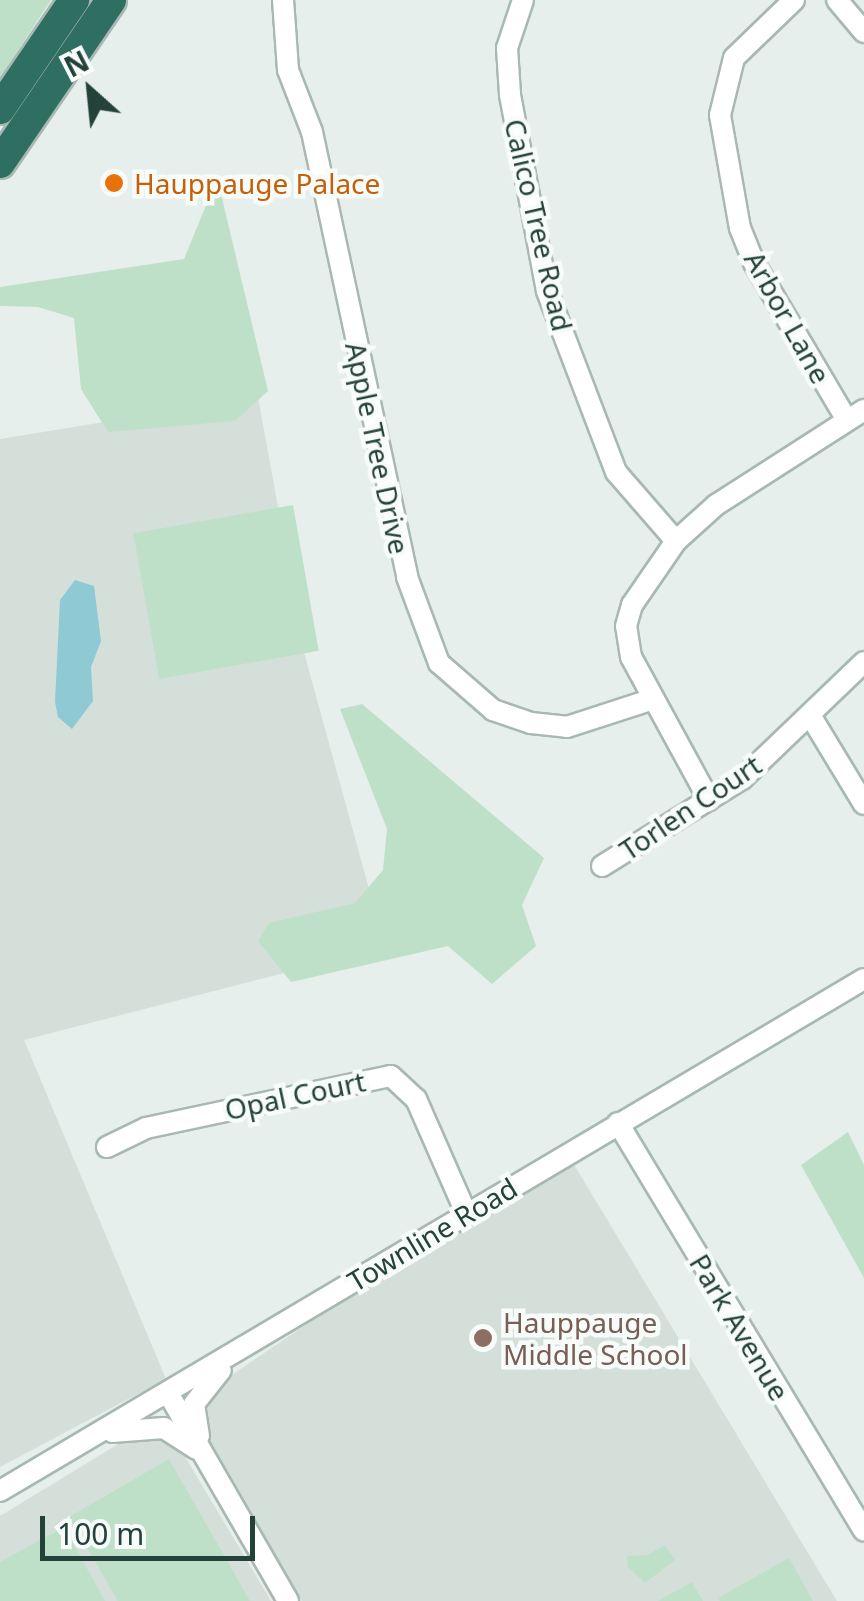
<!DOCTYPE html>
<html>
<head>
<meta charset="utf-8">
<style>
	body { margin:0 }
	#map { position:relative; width:864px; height:1601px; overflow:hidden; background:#e6efeb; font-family:"Noto Sans",sans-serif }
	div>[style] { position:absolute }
	.built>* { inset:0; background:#d4dfda }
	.green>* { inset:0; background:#bfe0c8; transform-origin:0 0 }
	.water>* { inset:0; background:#8ec9d4 }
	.roads { filter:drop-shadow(2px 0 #a8b8b2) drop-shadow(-2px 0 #a8b8b2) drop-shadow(0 2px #a8b8b2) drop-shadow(0 -2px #a8b8b2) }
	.minor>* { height:20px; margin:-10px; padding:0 10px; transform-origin:10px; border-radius:10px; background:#fff }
	.highway>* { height:30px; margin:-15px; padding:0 15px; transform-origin:15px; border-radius:15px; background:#2f6f62 }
	.dots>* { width:28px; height:28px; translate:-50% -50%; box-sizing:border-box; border:5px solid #f7fbf9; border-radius:50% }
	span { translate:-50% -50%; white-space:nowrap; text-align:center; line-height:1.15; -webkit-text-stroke:9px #f7fbf9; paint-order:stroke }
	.food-label { font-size:28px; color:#c56008 }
	.left { translate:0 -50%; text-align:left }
	.street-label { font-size:28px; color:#24423a }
	.education-label { font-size:28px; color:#785e54 }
	.north { position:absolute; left:40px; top:40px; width:100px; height:100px; -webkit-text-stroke:8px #f7fbf9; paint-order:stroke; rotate:333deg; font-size:28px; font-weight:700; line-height:40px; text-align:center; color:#24423a }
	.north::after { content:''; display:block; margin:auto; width:35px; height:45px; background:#24423a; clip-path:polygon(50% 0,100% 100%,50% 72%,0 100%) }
	.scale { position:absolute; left:40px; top:1516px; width:215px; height:45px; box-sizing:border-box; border:5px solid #24423a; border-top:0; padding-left:12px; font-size:30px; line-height:35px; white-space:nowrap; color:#24423a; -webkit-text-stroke:8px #f7fbf9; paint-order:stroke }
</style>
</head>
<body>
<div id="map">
	<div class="built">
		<div style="clip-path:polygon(258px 397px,305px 656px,385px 947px,24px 1040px,166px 1379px,0 1467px,0 439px)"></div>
		<div style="clip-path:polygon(573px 1163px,837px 1601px,302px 1601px,205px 1433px,200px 1407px,217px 1385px,357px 1290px)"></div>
		<div style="clip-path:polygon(159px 1432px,181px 1450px,271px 1601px,0 1601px,0 1516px,133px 1435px)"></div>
	</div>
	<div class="green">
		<div style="clip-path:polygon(0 0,51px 0,0 78px)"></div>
		<div style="clip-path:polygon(221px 194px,268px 391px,235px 421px,108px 432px,81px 389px,74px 318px,38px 307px,0 306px,0 287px,184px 259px,209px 198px)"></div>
		<div style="left:293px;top:505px;width:148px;height:162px;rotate:80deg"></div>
		<div style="clip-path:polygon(362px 704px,544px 858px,522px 905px,536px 946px,492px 984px,448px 946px,291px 982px,258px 941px,269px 923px,355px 903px,383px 870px,387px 829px,340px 709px)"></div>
		<div style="clip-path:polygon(848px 1132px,864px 1165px,864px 1278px,801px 1165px)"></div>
		<div style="clip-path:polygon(169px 1459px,250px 1601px,118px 1601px,69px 1517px)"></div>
		<div style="clip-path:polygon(64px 1527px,105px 1601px,0 1601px,0 1562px)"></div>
		<div style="clip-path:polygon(665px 1545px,675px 1560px,645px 1583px,628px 1567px,627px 1556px,647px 1555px)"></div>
		<div style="clip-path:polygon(789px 1558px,813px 1601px,720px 1601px,718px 1598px)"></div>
		<div style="clip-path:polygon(692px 1582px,703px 1601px,658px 1601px)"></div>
	</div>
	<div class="water">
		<div style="clip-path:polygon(75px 580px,94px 586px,101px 641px,91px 667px,93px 701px,72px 729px,58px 717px,55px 702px,60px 600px)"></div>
	</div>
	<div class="roads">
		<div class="minor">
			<div style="left:283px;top:0;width:70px;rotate:85.9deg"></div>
			<div style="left:288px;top:70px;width:66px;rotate:68.8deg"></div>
			<div style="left:312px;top:132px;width:455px;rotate:77.9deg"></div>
			<div style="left:407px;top:577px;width:92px;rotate:69.6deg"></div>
			<div style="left:439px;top:663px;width:72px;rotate:41deg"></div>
			<div style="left:493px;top:710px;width:40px;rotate:18.9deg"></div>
			<div style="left:531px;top:723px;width:36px;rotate:6deg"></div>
			<div style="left:567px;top:727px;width:87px;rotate:-18deg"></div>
			<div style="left:523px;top:0;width:51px;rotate:108.4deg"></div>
			<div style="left:507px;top:48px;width:47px;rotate:86.3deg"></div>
			<div style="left:510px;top:95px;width:199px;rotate:79.3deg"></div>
			<div style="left:547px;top:291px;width:194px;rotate:69.1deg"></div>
			<div style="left:616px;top:472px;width:91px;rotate:49deg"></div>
			<div style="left:794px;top:0;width:83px;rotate:136deg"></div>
			<div style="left:734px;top:58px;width:59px;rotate:103.8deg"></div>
			<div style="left:720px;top:115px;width:115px;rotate:80deg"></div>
			<div style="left:740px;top:228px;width:38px;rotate:68deg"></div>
			<div style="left:754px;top:263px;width:182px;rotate:59.4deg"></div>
			<div style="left:837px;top:0;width:42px;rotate:49.8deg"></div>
			<div style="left:810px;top:715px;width:104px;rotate:58.8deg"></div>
			<div style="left:709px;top:800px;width:163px;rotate:-118.6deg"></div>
			<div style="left:631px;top:657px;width:31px;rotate:-99deg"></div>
			<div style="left:626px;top:626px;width:22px;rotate:-74deg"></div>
			<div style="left:632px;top:605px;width:78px;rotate:-55.5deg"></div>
			<div style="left:676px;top:541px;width:54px;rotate:-42deg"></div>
			<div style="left:716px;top:505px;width:176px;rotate:-32.7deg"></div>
			<div style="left:602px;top:866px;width:165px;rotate:-31.9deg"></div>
			<div style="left:742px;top:779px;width:169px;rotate:-43.8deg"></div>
			<div style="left:618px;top:1123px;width:476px;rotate:58.9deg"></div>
			<div style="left:107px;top:1147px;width:43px;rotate:-26deg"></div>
			<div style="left:146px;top:1128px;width:250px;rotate:-12deg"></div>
			<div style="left:391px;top:1076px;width:34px;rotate:43deg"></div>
			<div style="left:416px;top:1099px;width:124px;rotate:66.3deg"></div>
			<div style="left:168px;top:1393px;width:240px;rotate:60deg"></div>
			<div style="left:112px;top:1432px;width:52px;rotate:-4.4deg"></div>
			<div style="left:164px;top:1428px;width:38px;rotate:33deg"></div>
			<div style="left:199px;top:1436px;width:32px;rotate:-99deg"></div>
			<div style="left:194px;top:1404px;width:43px;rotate:-51.5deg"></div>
			<div style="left:0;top:1491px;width:1004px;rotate:-30.65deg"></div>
		</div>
		<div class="highway">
			<div style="left:0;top:109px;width:132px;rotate:-55.8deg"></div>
			<div style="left:0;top:163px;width:197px;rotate:-55.7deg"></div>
		</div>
	</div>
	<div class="dots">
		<div style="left:114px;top:183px;background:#e8710a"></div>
		<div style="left:483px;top:1338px;background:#8d6e63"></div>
	</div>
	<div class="food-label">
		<span class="left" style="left:134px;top:183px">Hauppauge Palace</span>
	</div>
	<div class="street-label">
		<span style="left:539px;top:225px;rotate:77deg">Calico Tree Road</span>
		<span style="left:788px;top:317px;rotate:61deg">Arbor Lane</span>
		<span style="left:378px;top:448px;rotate:78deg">Apple Tree Drive</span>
		<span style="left:690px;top:807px;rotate:-34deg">Torlen Court</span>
		<span style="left:295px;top:1095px;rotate:-12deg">Opal Court</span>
		<span style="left:432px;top:1234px;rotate:-31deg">Townline Road</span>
		<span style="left:740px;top:1327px;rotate:59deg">Park Avenue</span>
	</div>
	<div class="education-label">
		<span class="left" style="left:503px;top:1338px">Hauppauge<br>Middle School</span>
	</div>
	<div class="north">N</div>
	<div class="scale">100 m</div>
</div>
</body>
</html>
